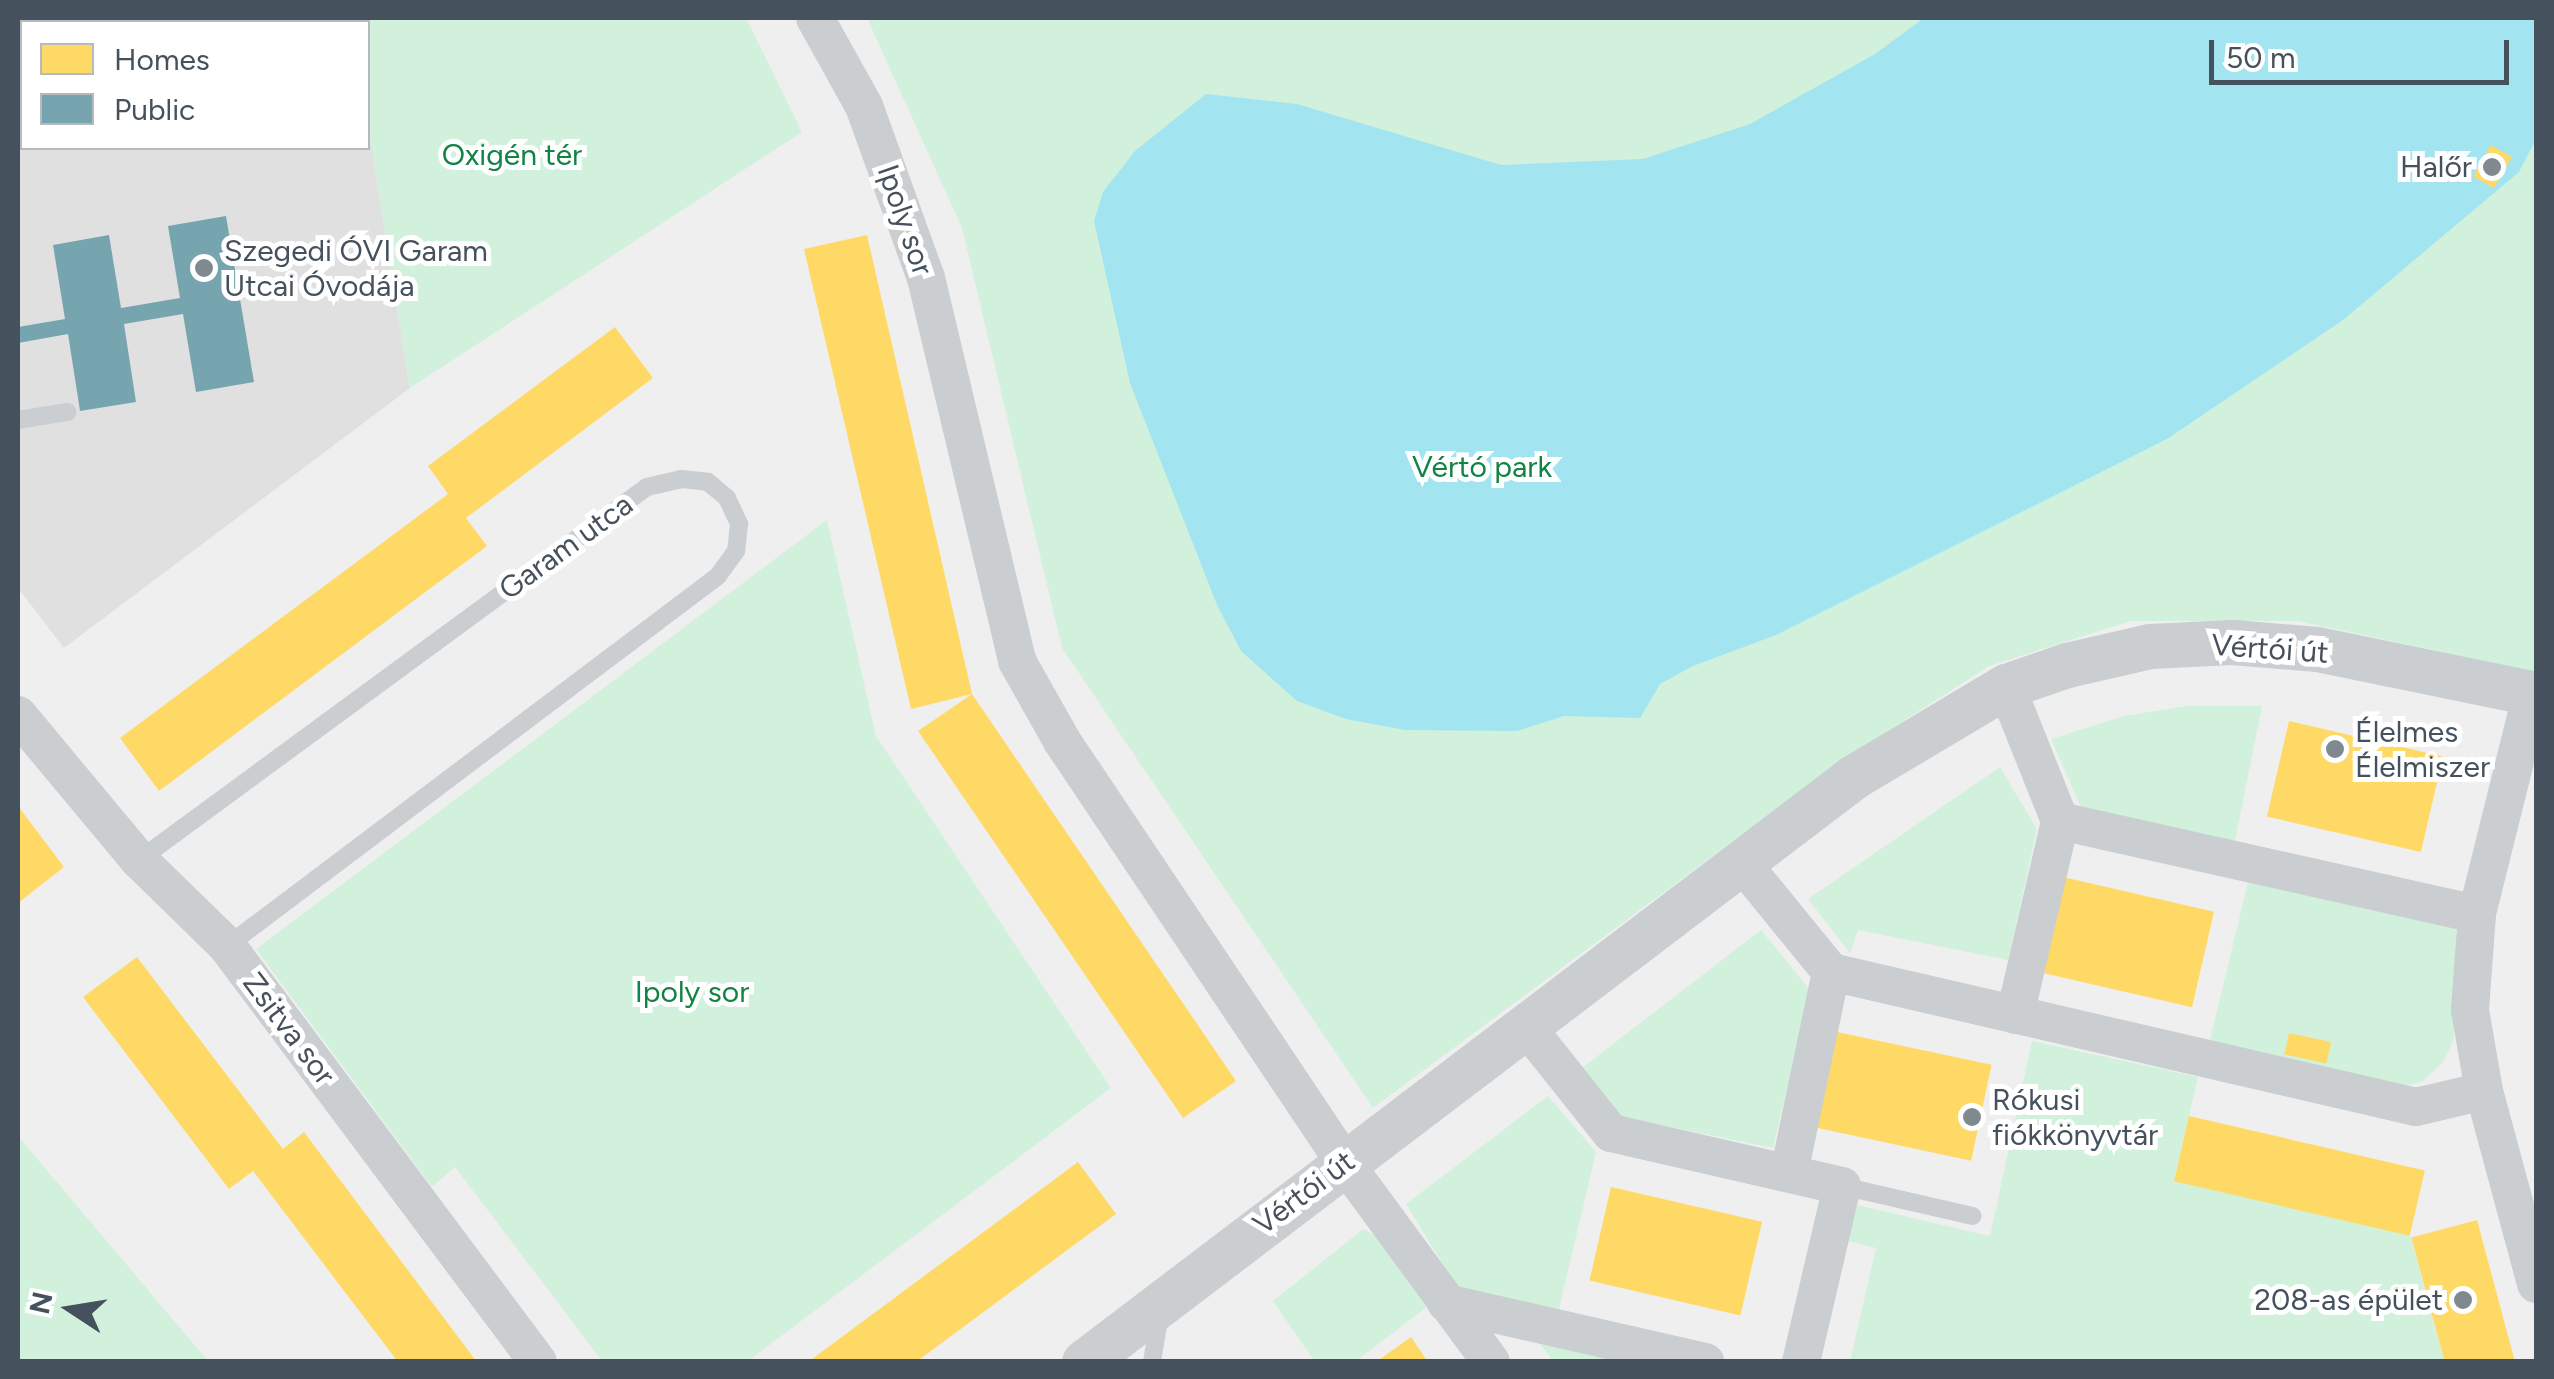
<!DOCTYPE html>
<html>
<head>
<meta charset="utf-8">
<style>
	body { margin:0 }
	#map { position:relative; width:2554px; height:1379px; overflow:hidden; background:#f0efef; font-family:Figtree,sans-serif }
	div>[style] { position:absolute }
	.education>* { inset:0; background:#e1e0e1 }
	.green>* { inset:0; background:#d1f1dc }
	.water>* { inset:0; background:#a3e4f1 }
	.homes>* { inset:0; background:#ffd966; transform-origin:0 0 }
	.public>* { inset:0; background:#76a5af }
	.service>* { height:18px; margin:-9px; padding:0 9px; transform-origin:9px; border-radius:9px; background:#caced0 }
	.minor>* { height:38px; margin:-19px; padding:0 19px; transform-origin:19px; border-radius:19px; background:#caced0 }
	.tertiary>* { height:45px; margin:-22.5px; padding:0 22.5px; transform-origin:22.5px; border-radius:22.5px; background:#caced0 }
	.dots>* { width:28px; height:28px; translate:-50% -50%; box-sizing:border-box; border:5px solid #fff; border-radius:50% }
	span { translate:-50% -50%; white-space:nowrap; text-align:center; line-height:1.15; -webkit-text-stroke:10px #fff; paint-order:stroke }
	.park-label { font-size:30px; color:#108345 }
	.poi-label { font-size:30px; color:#45525d }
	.right { translate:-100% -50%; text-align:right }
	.left { translate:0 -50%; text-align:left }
	.street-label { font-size:30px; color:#45525d }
	.frame { position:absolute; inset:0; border:20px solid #45525d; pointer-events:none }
	.legend { position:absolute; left:20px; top:20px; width:350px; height:130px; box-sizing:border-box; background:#fff; border:2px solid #b5babe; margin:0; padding:12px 18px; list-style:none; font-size:30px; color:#45525d }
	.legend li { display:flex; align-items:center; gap:20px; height:50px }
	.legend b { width:50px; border:2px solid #b5babe }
	.north { position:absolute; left:20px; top:1259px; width:100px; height:100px; -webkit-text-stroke:8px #fff; paint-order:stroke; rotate:282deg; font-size:28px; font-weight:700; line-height:40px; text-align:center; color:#45525d }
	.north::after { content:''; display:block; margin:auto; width:35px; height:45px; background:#45525d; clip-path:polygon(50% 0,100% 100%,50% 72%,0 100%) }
	.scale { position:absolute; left:2209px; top:40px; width:300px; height:45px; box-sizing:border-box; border:5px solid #45525d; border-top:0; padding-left:12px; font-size:30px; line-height:35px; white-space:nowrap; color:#45525d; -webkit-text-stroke:8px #fff; paint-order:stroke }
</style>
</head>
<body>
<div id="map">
	<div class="education">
		<div style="clip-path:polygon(22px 96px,22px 148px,368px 148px,368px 123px,410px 388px,64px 648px,18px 588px,18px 97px)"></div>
	</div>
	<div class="green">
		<div style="clip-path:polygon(353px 18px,746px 18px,802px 132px,410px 388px,368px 123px,368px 22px,353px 22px)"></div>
		<div style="clip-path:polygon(867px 18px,2536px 18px,2536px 672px,2298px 621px,2131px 621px,1989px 666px,1838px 763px,1373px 1108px,1062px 648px,962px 228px)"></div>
		<div style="clip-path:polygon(827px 520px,876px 736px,1111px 1088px,748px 1361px,602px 1361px,455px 1167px,432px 1187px,256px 949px)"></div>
		<div style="clip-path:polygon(2187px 706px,2262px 706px,2234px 846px,2083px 812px,2051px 739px,2124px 716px)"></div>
		<div style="clip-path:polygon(2000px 767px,2037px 829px,2008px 960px,1858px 930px,1850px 953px,1808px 899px)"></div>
		<div style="clip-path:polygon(2248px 882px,2456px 928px,2454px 1039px,2443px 1062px,2423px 1081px,2401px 1087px,2209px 1044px)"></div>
		<div style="clip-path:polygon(1761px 930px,1810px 990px,1773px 1148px,1613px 1115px,1578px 1071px)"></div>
		<div style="clip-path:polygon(2032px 1041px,2198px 1077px,2174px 1180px,2410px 1235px,2444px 1361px,1850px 1361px,1876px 1248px,1848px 1241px,1857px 1205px,1990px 1236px)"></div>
		<div style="clip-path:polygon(1548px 1096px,1596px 1152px,1559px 1309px,1460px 1292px,1406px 1204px)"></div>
		<div style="clip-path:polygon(18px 1136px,208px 1361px,18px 1361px)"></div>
		<div style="clip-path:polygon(1363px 1229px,1378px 1237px,1427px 1307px,1356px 1361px,1315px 1362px,1273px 1301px)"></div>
		<div style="clip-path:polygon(1535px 1337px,1640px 1361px,1553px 1361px)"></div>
	</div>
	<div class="water">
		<div style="clip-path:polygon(1924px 18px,2536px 18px,2536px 139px,2519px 172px,2343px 320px,2167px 439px,1776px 635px,1693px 666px,1660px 684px,1640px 718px,1564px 716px,1517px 731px,1405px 730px,1346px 719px,1297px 701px,1241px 651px,1217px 605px,1130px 383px,1094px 221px,1103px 192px,1135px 151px,1206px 94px,1297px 104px,1501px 165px,1643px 159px,1750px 124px,1875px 54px)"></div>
	</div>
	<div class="homes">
		<div style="left:2491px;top:145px;width:24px;height:36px;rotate:30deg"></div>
		<div style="clip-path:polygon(867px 235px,972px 694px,1236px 1081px,1183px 1118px,918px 731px,972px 694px,911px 709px,804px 249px)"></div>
		<div style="clip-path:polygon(615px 327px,653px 378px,466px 518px,487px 546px,159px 791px,120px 738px,448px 494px,428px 466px)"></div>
		<div style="left:2289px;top:721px;width:158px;height:98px;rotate:13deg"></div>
		<div style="clip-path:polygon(18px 806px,64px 867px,18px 903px)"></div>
		<div style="left:2063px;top:877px;width:155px;height:98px;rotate:13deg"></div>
		<div style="clip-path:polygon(137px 957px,283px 1149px,304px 1132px,477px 1362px,398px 1362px,253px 1171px,229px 1189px,83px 997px)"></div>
		<div style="left:1837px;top:1032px;width:158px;height:98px;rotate:12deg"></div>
		<div style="left:2289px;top:1033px;width:43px;height:22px;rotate:12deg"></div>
		<div style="left:2189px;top:1116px;width:242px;height:67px;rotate:13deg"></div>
		<div style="clip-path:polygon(1078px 1162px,1116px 1214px,916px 1362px,808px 1362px)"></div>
		<div style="left:1611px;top:1187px;width:155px;height:96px;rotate:13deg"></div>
		<div style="left:2477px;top:1220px;width:147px;height:68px;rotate:75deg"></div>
		<div style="clip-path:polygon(1411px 1337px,1428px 1362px,1376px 1362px)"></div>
	</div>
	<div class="public">
		<div style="clip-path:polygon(226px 216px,254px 382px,196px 392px,183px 314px,124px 324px,136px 402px,80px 411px,68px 334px,18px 343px,18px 327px,65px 319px,53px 245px,109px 235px,121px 308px,180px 298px,168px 226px)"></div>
	</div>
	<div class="service">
		<div style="left:18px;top:420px;width:50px;rotate:-9.3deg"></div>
		<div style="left:139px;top:860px;width:630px;rotate:-36.29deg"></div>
		<div style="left:647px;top:487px;width:35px;rotate:-13deg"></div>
		<div style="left:681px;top:479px;width:27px;rotate:6deg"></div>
		<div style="left:708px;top:482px;width:25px;rotate:40deg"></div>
		<div style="left:727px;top:498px;width:29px;rotate:65deg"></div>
		<div style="left:739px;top:524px;width:27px;rotate:96deg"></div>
		<div style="left:736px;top:551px;width:31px;rotate:126deg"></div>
		<div style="left:718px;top:576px;width:615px;rotate:143deg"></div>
		<div style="left:1842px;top:1186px;width:134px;rotate:12.9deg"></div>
		<div style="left:1152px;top:1362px;width:50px;rotate:-80.7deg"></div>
	</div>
	<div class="minor">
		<div style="left:815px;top:18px;width:101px;rotate:60.9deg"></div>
		<div style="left:864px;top:106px;width:183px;rotate:70.2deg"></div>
		<div style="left:926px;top:278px;width:394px;rotate:76.6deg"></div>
		<div style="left:1017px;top:661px;width:92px;rotate:60.6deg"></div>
		<div style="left:1062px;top:741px;width:507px;rotate:56.18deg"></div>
		<div style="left:1344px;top:1162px;width:248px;rotate:53.7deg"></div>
		<div style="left:2006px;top:686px;width:145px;rotate:68.2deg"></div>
		<div style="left:2060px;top:821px;width:427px;rotate:12.6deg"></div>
		<div style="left:2532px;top:693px;width:228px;rotate:104deg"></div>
		<div style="left:2477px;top:914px;width:96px;rotate:94.2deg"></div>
		<div style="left:2470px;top:1010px;width:82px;rotate:80.2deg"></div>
		<div style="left:2484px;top:1091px;width:200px;rotate:74.9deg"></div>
		<div style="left:18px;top:715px;width:189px;rotate:50.2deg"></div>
		<div style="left:139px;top:860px;width:123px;rotate:44.3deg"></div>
		<div style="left:227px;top:946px;width:519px;rotate:53.22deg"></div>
		<div style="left:1742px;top:863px;width:141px;rotate:50.8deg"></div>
		<div style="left:1831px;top:972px;width:600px;rotate:12.99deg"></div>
		<div style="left:2416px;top:1107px;width:70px;rotate:-13.2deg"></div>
		<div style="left:2015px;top:1015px;width:199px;rotate:-76.9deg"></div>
		<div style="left:1525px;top:1025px;width:138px;rotate:51.5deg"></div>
		<div style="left:1611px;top:1133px;width:237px;rotate:12.9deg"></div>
		<div style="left:1842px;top:1186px;width:181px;rotate:103.1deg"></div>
		<div style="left:1789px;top:1173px;width:205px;rotate:-78.2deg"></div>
		<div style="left:1446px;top:1303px;width:266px;rotate:12.8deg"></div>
	</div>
	<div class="tertiary">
		<div style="left:1084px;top:1362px;width:968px;rotate:-37.24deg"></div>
		<div style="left:1855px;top:776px;width:176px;rotate:-30.8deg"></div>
		<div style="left:2006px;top:686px;width:65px;rotate:-19deg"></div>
		<div style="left:2067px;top:665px;width:85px;rotate:-12.9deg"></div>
		<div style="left:2150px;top:646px;width:82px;rotate:-2.8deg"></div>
		<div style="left:2232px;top:642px;width:85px;rotate:4.7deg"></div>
		<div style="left:2317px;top:649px;width:224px;rotate:11.6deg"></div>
	</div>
	<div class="dots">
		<div style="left:2492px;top:167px;background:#818990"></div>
		<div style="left:204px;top:268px;background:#818990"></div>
		<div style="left:2335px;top:749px;background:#818990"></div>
		<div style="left:1972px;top:1117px;background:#818990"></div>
		<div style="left:2463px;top:1300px;background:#818990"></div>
	</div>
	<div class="park-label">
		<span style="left:512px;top:155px">Oxigén tér</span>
		<span style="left:1482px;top:467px">Vértó park</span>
		<span style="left:692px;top:992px">Ipoly sor</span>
	</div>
	<div class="poi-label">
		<span class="right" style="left:2472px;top:167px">Halőr</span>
		<span class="left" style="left:224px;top:268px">Szegedi ÓVI Garam<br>Utcai Óvodája</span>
		<span class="left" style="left:2355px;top:749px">Élelmes<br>Élelmiszer</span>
		<span class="left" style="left:1992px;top:1117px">Rókusi<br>fiókkönyvtár</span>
		<span class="right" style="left:2443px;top:1300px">208-as épület</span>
	</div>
	<div class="street-label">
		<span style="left:905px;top:220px;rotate:71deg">Ipoly sor</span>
		<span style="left:566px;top:547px;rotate:-36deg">Garam utca</span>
		<span style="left:2270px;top:649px;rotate:4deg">Vértói út</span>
		<span style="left:289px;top:1029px;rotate:53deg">Zsitva sor</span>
		<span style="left:1304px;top:1193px;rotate:-37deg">Vértói út</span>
	</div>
	<div class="frame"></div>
	<ul class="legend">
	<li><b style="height:28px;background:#ffd966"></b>Homes</li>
	<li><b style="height:28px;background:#76a5af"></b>Public</li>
	</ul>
	<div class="north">N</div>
	<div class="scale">50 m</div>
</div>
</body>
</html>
